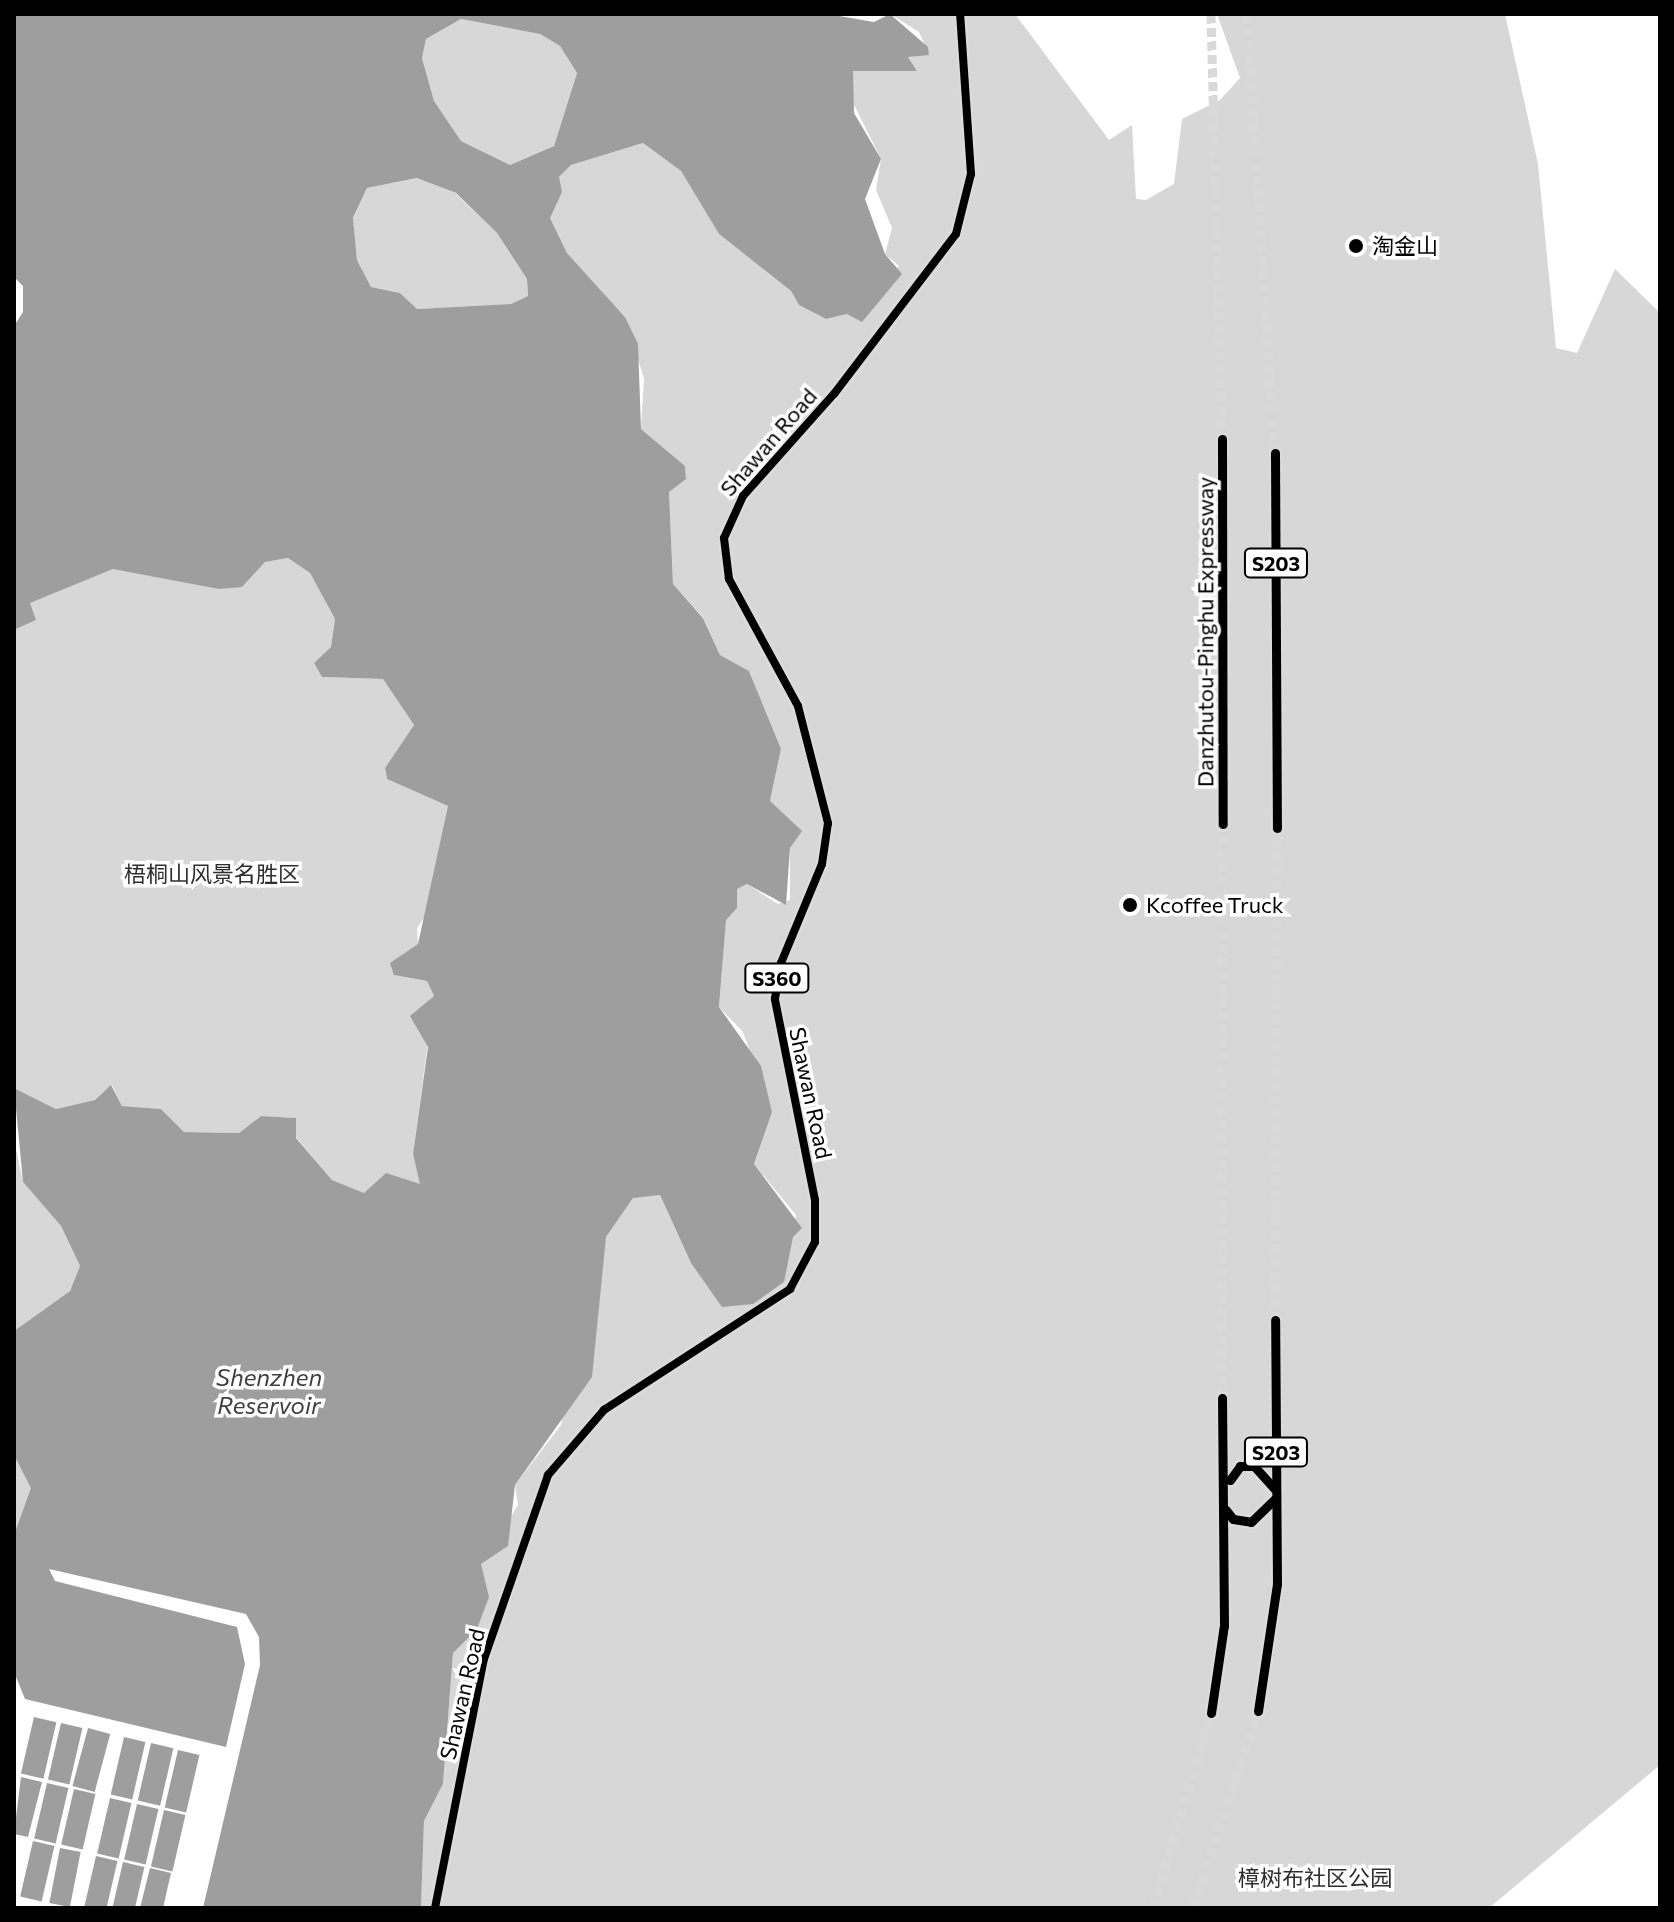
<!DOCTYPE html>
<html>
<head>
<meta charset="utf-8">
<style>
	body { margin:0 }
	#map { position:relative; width:1674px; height:1922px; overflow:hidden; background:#fff; font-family:Commissioner,"Noto Sans SC",sans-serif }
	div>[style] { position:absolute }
	.green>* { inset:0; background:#d7d7d7 }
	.water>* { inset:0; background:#9e9e9e; transform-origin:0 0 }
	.highway-tunnel>* { height:9px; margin-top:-4.5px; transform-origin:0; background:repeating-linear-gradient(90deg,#d9d9d9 0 9px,transparent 0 13.5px) }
	.roads { filter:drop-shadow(2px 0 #dbdbdb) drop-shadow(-2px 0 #dbdbdb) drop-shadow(0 2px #dbdbdb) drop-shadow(0 -2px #dbdbdb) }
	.primary>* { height:8px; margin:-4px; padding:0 4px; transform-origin:4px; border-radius:4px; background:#000 }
	.highway>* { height:9px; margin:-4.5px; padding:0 4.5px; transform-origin:4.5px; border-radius:4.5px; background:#000 }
	.dots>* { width:22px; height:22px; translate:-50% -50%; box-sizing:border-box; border:4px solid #fff; border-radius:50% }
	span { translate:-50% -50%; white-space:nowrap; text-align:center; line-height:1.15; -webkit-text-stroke:7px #fff; paint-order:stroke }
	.shield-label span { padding:2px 6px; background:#fff; border:2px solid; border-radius:6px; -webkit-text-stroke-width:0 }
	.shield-label { font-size:20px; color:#000; font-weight:700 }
	.poi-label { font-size:22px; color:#000 }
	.left { translate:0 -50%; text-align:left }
	.street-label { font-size:22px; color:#000 }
	.park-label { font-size:22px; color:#2e2e2e }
	.water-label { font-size:24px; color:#3f3f3f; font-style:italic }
	.frame { position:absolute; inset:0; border:16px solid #000; pointer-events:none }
</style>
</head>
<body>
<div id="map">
	<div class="green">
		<div style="clip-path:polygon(890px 14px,1015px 14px,1109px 140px,1132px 125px,1136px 199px,1146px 200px,1174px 184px,1182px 119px,1220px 100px,1240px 78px,1217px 14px,1505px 14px,1538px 164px,1556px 348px,1577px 353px,1615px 269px,1660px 313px,1660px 1765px,1489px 1908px,421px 1908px,424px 1821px,443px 1784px,453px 1653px,467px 1633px,481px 1564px,518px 1505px,515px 1485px,561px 1425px,606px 1237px,633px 1198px,645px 1192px,660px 1195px,691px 1263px,793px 1237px,796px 1215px,754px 1164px,772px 1112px,743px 1032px,719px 1007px,726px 919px,737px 908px,737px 888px,747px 884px,778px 904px,790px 900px,790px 848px,770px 801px,781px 749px,749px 671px,720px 655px,703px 617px,673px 584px,669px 491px,686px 479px,685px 466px,641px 429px,644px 379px,625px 317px,567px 253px,550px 218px,559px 177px,571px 165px,643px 143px,681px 171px,719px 234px,791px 291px,799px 305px,826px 319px,847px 314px,899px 266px,885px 254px,892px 228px,876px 190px,881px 159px,850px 97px,853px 70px,917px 71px,908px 57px,929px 54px,919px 32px)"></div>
		<div style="clip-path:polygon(461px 19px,540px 34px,560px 46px,577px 73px,554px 146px,510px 165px,461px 141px,434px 101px,422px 58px,426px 39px)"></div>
		<div style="clip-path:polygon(418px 178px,455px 193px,497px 233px,527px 279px,528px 296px,511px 304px,417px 309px,400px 293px,371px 287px,357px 260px,353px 219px,367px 188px)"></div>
		<div style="clip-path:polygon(288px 558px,310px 573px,335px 619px,331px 647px,314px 663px,322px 677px,383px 679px,414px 725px,385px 768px,387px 779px,448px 806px,429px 911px,417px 928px,418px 944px,394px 975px,427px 981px,434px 996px,413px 1154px,421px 1184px,364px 1193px,332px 1180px,296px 1137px,296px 1118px,261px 1116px,239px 1133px,184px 1132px,161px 1109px,122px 1106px,112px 1085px,95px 1100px,56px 1109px,14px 1088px,14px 630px,36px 620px,29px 603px,113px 569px,241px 587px,265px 562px)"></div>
		<div style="clip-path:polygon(14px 1139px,23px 1182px,61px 1226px,80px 1266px,70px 1291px,14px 1331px)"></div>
		<div style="clip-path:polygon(14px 1455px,32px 1488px,14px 1535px)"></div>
	</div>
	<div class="water">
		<div style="clip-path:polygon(evenodd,14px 14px,828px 14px,874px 22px,890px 14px,928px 47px,929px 55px,908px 57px,917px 71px,853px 71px,854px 113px,881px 159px,865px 199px,885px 254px,902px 274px,862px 322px,847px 314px,826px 319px,799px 305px,791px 291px,719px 234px,681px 171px,643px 143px,571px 165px,559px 177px,562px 192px,550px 218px,567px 253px,625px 317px,638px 344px,641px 429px,685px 466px,686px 479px,669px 492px,673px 584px,703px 618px,720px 655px,749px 671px,781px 749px,770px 801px,802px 831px,790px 848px,786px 905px,747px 884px,737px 889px,737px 908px,726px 920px,719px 1007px,761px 1066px,772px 1112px,754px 1164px,802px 1228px,793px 1237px,784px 1282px,753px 1304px,722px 1307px,691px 1263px,660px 1195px,633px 1198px,606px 1237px,592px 1377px,515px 1485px,508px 1546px,481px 1564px,489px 1597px,477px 1629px,453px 1653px,443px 1784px,424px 1821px,421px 1908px,203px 1908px,260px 1665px,259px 1637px,246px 1614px,49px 1569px,55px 1581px,237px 1627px,245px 1664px,226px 1747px,25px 1699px,14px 1672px,14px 1535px,31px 1488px,14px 1455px,14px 1331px,70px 1291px,80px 1266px,61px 1226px,23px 1182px,14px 1088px,56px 1109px,95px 1100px,111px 1085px,122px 1106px,161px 1109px,184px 1132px,239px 1133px,261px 1116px,296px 1118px,296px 1138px,332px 1180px,364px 1193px,386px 1173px,420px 1184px,413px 1154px,428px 1047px,410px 1016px,434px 996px,427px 981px,394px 975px,390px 963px,418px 944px,448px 806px,387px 779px,385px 768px,414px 725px,383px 679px,322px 677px,314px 663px,331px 647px,335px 619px,310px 573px,288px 558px,265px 562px,242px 587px,219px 589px,113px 569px,30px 603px,36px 620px,14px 630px,14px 326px,23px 312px,23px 286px,14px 277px,14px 14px,461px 19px,540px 34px,560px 46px,577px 73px,554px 146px,510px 165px,461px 141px,434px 101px,422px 58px,426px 39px,461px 19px,14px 14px,417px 178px,456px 193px,497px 233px,527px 279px,528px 296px,511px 304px,417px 309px,400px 293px,371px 287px,357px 260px,353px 218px,367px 188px,417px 178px)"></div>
		<div style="left:34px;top:1717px;width:23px;height:58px;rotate:13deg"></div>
		<div style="left:61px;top:1723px;width:22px;height:58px;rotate:13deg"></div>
		<div style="left:88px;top:1728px;width:23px;height:60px;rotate:15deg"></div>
		<div style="left:124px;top:1737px;width:22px;height:59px;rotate:13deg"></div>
		<div style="left:151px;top:1743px;width:23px;height:59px;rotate:13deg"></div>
		<div style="left:178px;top:1750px;width:22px;height:59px;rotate:13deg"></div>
		<div style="clip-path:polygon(21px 1777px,42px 1782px,28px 1837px,14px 1834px)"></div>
		<div style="left:47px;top:1783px;width:22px;height:57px;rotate:13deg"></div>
		<div style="left:74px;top:1789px;width:22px;height:57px;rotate:13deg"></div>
		<div style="left:110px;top:1798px;width:22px;height:57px;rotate:13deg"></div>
		<div style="left:137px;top:1804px;width:22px;height:57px;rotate:13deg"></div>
		<div style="left:164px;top:1810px;width:22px;height:58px;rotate:13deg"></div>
		<div style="left:33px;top:1841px;width:22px;height:57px;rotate:13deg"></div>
		<div style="left:60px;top:1848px;width:21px;height:56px;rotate:11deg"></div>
		<div style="left:96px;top:1856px;width:22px;height:53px;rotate:13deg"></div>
		<div style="left:123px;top:1862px;width:22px;height:47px;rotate:13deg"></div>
		<div style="clip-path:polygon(150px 1868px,171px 1873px,163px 1908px,140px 1908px)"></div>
	</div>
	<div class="highway-tunnel">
		<div style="left:1211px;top:14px;width:425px;rotate:88.5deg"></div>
		<div style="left:1247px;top:14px;width:440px;rotate:86.4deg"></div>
		<div style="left:1275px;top:1320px;width:492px;rotate:-89.8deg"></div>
		<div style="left:1222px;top:1398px;width:574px;rotate:-89.9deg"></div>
		<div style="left:1153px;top:1908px;width:203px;rotate:-73.4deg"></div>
		<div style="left:1193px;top:1908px;width:207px;rotate:-71.7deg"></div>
	</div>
	<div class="roads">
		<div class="primary">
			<div style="left:435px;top:1908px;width:254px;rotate:-78.9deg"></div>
			<div style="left:484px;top:1659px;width:195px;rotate:-70.8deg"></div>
			<div style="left:548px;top:1475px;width:86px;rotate:-49.3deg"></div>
			<div style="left:604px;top:1410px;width:222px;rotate:-33deg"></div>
			<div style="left:790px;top:1289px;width:53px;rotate:-62deg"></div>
			<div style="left:815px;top:1242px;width:42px;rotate:-90deg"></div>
			<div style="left:815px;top:1200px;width:205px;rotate:-101.3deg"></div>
			<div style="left:775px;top:999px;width:36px;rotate:-81deg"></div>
			<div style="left:781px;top:963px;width:107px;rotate:-67.5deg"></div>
			<div style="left:822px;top:864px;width:41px;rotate:-81.7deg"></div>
			<div style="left:828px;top:823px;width:121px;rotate:-104.4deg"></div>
			<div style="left:798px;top:706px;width:145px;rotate:-118.5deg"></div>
			<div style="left:729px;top:579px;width:41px;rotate:-97deg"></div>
			<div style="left:724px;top:538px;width:46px;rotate:-65.7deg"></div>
			<div style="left:743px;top:496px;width:137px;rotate:-48.3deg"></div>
			<div style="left:834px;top:394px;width:201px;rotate:-52.7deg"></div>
			<div style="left:956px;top:234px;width:62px;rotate:-76deg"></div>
			<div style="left:971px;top:174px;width:160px;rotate:-93.9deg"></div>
		</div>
		<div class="highway">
			<div style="left:1222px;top:439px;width:385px;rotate:89.9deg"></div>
			<div style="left:1275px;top:453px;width:375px;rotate:89.7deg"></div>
			<div style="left:1230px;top:1480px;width:17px;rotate:-54deg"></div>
			<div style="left:1240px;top:1466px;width:14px"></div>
			<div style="left:1254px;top:1466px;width:31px;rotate:48deg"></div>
			<div style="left:1226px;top:1510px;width:11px;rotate:52deg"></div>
			<div style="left:1233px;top:1519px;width:18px;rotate:9deg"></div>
			<div style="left:1251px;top:1522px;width:33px;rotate:-44deg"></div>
			<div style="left:1258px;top:1711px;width:128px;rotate:-81.5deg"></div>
			<div style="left:1277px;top:1584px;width:264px;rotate:-90.4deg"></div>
			<div style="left:1211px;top:1713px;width:89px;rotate:-81.6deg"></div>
			<div style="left:1224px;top:1625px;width:227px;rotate:-90.5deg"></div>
		</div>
	</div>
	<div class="dots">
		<div style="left:1356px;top:246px;background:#000"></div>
		<div style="left:1130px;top:905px;background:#000"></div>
	</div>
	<div class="shield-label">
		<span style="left:1276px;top:563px">S203</span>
		<span style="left:777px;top:978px">S360</span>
		<span style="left:1276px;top:1452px">S203</span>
	</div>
	<div class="poi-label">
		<span class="left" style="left:1372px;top:246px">淘金山</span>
		<span class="left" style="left:1146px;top:905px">Kcoffee Truck</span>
	</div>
	<div class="street-label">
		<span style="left:768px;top:442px;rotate:-49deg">Shawan Road</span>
		<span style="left:1205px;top:632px;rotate:-90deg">Danzhutou-Pinghu Expressway</span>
		<span style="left:811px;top:1093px;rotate:78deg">Shawan Road</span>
		<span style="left:462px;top:1694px;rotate:-77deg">Shawan Road</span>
	</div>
	<div class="park-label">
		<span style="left:212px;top:874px">梧桐山风景名胜区</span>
		<span style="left:1315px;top:1878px">樟树布社区公园</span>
	</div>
	<div class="water-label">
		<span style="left:269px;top:1391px">Shenzhen<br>Reservoir</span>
	</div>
	<div class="frame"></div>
</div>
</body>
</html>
